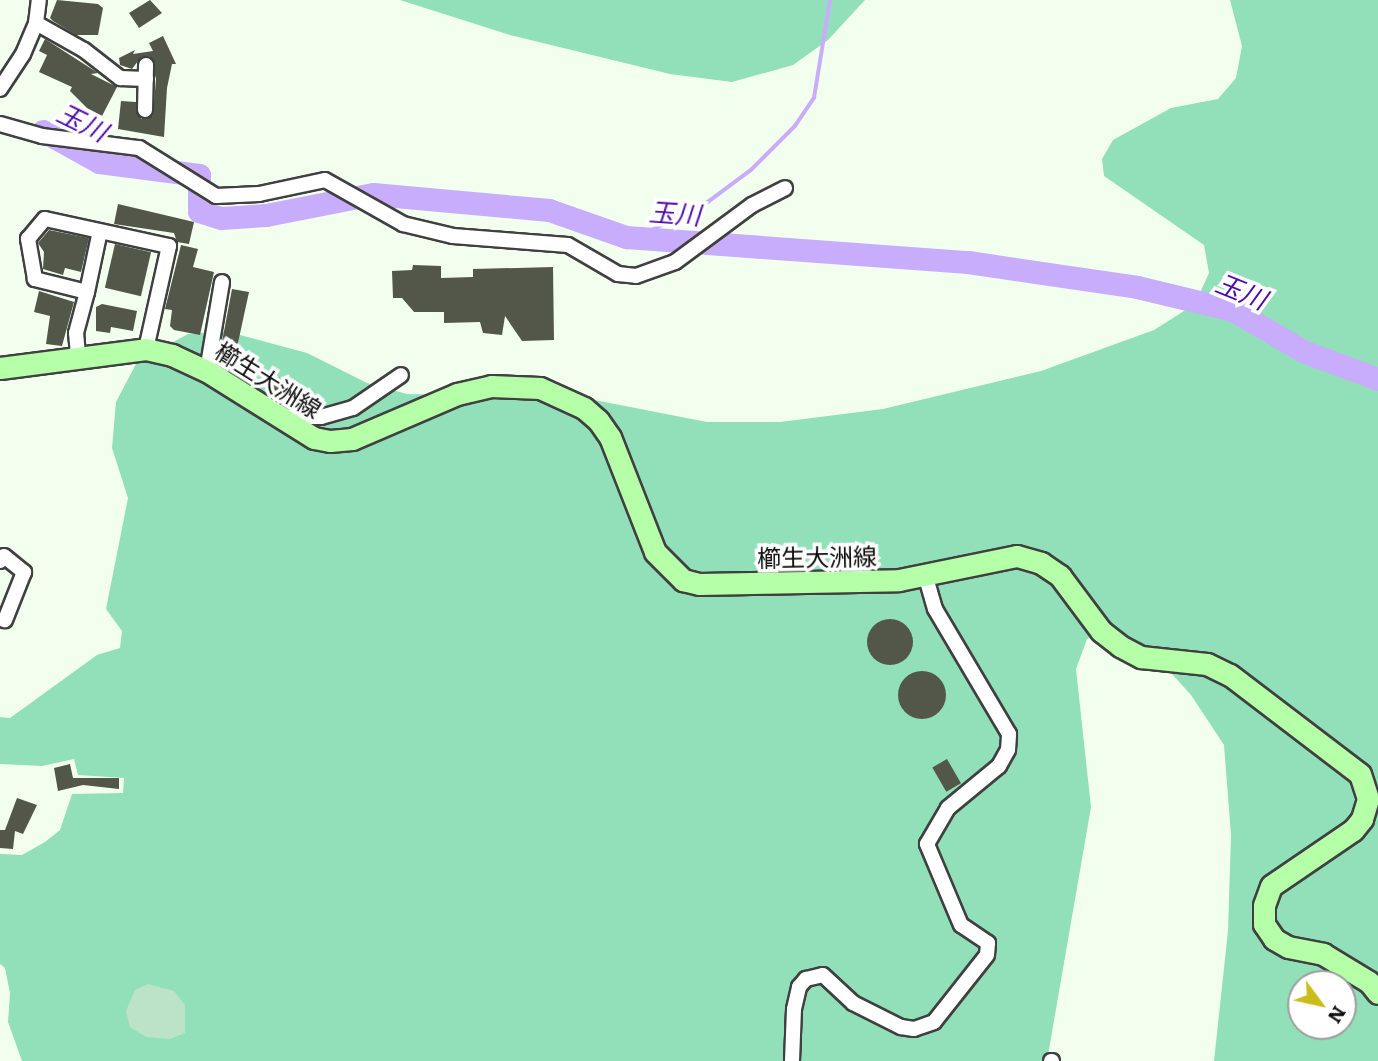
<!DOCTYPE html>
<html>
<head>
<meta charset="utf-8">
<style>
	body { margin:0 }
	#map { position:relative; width:1378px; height:1061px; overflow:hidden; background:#f2ffee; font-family:Literata,"Noto Sans JP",serif }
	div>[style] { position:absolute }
	.forest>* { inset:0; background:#91e0ba }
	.cemetery>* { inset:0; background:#bce3c8 }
	.stream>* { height:3.5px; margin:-1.75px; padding:0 1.75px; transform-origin:1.75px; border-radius:1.75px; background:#c8adfc }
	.river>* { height:23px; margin:-11.5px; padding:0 11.5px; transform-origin:11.5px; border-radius:11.5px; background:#c8adfc }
	.building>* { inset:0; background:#525749; transform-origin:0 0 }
	.round { border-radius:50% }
	.roads { filter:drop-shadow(2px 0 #404040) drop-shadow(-2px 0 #404040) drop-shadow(0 2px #404040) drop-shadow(0 -2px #404040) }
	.minor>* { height:14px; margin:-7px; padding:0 7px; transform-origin:7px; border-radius:7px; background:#fff }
	.secondary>* { height:21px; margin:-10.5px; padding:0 10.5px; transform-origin:10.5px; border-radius:10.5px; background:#b5ffa9 }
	span { translate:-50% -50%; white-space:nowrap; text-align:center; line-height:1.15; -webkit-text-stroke:7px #fff; paint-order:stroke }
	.street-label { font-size:24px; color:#0d0d0d }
	.water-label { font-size:26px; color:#4b0bab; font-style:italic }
	.north { position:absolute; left:1287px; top:970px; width:70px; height:70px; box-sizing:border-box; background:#fff; border:2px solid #9e9e9e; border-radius:50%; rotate:123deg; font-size:19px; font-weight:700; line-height:28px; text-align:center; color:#0d0d0d }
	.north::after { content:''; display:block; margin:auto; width:24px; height:32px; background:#cbbc18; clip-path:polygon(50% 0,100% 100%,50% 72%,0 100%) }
</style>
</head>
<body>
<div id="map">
	<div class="forest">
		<div style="clip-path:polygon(400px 0,865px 0,828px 40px,793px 65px,732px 82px,670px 74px,510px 35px)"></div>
		<div style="clip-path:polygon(evenodd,1230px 0,1378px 0,1378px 1061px,1214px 1061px,1228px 931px,1231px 835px,1224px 745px,1191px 695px,1148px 647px,1112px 630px,1087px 639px,1076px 669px,1091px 807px,1047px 1061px,22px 1061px,8px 1022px,10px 993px,5px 968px,0 964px,0 854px,22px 855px,45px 842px,60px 830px,72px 794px,123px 793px,124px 778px,78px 775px,74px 759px,42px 766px,0 764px,0 717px,10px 718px,97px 655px,120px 648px,122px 631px,106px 609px,128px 498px,112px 448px,116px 402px,137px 362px,188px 334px,225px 331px,307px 353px,367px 383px,407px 394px,584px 398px,707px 422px,780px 422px,883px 409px,1041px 371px,1154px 330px,1195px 304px,1209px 273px,1204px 245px,1104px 176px,1102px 159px,1113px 140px,1171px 108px,1218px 99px,1236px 78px,1242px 46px,1230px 0,1301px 984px,1343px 984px,1343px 1026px,1301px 1026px,1301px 984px)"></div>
	</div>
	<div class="cemetery">
		<div style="clip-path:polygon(148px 984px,174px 991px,185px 1005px,185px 1033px,170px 1039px,146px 1037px,130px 1027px,126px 1011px,135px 990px)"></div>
	</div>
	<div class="stream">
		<div style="left:640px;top:236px;width:76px;rotate:-26.6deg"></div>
		<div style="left:708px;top:202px;width:54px;rotate:-36.7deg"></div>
		<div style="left:751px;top:170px;width:62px;rotate:-45deg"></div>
		<div style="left:795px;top:126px;width:34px;rotate:-56deg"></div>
		<div style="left:814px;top:98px;width:99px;rotate:-80.7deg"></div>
	</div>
	<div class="river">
		<div style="left:43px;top:131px;width:64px;rotate:29deg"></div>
		<div style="left:99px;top:162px;width:101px;rotate:7.4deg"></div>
		<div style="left:199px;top:175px;width:36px;rotate:90deg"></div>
		<div style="left:199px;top:211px;width:23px;rotate:18deg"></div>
		<div style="left:221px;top:218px;width:45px;rotate:-3.8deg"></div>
		<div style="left:266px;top:215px;width:109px;rotate:-11.1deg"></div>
		<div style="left:373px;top:194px;width:177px;rotate:5.2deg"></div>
		<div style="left:549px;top:210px;width:82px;rotate:19.3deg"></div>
		<div style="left:626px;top:237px;width:343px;rotate:4.2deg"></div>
		<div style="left:968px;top:262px;width:171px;rotate:8.4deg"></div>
		<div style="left:1137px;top:287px;width:99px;rotate:13.5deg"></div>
		<div style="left:1233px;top:310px;width:83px;rotate:30.3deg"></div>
		<div style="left:1305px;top:352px;width:78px;rotate:20.3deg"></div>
	</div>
	<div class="building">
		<div style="clip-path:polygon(57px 0,98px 4px,103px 8px,98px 35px,76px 35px,53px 21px,50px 18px)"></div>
		<div style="clip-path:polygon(150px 0,162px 13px,139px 28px,129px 13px)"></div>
		<div style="clip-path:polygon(163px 36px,176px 64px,172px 64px,167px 88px,164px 137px,118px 129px,121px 101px,136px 102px,141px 119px,153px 116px,156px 79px,150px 56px,141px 57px,132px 69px,120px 65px,119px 58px,135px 50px,133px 54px,153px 51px,149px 43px)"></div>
		<div style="clip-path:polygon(45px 39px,98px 73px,91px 74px,117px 87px,102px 116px,87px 108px,70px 91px,72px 87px,39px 72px,47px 55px,39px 51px)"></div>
		<div style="clip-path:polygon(118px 204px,194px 222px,189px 244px,177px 242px,174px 233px,114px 224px)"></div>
		<div style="clip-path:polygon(49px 230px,89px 238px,81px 272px,65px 268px,63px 275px,43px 269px,44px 252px,38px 243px)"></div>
		<div style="left:115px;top:244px;width:37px;height:45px;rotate:13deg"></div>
		<div style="clip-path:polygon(181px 245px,198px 249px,193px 267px,214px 272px,200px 335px,174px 330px,170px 326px,172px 310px,165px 309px)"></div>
		<div style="clip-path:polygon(413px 265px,441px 266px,441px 278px,473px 277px,473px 269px,553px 267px,554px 340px,522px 341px,505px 316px,502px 335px,483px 333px,480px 322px,444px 323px,444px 312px,414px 312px,402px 298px,393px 298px,392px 271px,412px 270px)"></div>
		<div style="clip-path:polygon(232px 289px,249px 292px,236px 352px,226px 350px,228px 344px,222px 342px)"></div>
		<div style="clip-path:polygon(39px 291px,74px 302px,62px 346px,46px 344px,50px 316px,34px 312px)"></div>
		<div style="clip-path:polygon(102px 304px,137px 311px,133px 331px,111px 327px,110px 333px,96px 331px,96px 307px)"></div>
		<div style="left:279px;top:377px;width:14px;height:19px;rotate:36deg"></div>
		<div class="round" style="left:867px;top:619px;width:46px;height:46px"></div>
		<div class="round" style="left:898px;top:671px;width:48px;height:48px"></div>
		<div style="left:947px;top:759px;width:28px;height:17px;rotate:60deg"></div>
		<div style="clip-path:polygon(70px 764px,73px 778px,119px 778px,119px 789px,83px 785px,58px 791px,54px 768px)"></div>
		<div style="clip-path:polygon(17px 798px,37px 805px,23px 834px,15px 831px,13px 849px,0 848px,0 830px,5px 830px)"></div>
	</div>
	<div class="roads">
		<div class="minor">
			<div style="left:36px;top:23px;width:23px;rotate:-83deg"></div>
			<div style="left:0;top:89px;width:42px;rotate:-56.7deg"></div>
			<div style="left:23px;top:54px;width:34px;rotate:-67deg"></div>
			<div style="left:36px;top:23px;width:55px;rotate:29.4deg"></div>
			<div style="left:84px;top:50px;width:46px;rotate:37.9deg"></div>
			<div style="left:120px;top:78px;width:26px;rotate:2deg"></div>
			<div style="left:145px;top:110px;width:45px;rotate:-88.7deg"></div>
			<div style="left:0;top:124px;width:44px;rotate:15.9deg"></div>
			<div style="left:42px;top:136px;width:98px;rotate:7.1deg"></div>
			<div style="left:139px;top:148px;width:91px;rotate:31.9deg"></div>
			<div style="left:216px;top:196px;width:43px;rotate:-2.7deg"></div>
			<div style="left:259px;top:194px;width:67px;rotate:-12deg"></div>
			<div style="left:325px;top:180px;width:90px;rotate:29.4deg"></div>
			<div style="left:403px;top:224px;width:51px;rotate:13.5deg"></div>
			<div style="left:453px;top:236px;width:115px;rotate:4.5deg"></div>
			<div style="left:568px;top:245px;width:58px;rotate:30.1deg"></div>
			<div style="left:618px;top:274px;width:18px;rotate:6deg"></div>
			<div style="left:636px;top:276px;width:41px;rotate:-19.7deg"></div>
			<div style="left:675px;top:262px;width:96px;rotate:-36.5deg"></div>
			<div style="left:752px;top:205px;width:37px;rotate:-27deg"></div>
			<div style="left:87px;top:292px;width:62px;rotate:-78deg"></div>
			<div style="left:78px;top:355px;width:22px;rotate:-95deg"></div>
			<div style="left:76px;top:333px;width:42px;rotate:-75deg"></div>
			<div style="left:87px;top:292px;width:54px;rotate:-166deg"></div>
			<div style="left:35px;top:279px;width:41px;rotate:-99.9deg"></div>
			<div style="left:28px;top:239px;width:26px;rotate:-50deg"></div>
			<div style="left:45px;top:219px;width:127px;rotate:12.3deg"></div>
			<div style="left:169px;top:246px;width:106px;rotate:102.6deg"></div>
			<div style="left:207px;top:371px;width:90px;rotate:-80.4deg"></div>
			<div style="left:281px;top:417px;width:40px"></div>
			<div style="left:321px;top:417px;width:33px;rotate:-16deg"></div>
			<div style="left:353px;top:408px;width:58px;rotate:-34.5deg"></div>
			<div style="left:0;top:561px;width:6px;rotate:-51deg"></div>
			<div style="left:4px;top:556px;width:26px;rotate:39deg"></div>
			<div style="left:24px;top:572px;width:52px;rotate:111.6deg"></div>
			<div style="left:792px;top:1061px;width:52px;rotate:-87.8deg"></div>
			<div style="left:794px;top:1009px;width:23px;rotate:-77deg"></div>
			<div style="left:799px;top:987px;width:11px;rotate:-49deg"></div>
			<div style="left:806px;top:979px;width:17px;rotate:-13deg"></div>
			<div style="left:823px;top:975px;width:41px;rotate:43deg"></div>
			<div style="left:853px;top:1003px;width:54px;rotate:26.6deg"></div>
			<div style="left:901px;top:1027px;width:13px;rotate:9deg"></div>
			<div style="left:914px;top:1029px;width:21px;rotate:-19deg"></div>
			<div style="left:934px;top:1022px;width:85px;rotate:-51.7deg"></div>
			<div style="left:987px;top:955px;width:12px;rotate:-85deg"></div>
			<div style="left:988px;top:943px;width:32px;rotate:-146deg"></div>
			<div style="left:961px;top:925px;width:88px;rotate:-112.8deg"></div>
			<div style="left:927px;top:844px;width:42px;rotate:-59.7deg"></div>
			<div style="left:948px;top:808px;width:66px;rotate:-39.5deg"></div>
			<div style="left:999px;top:766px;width:18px;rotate:-61deg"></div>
			<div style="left:1008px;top:750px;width:16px;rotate:-86deg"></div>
			<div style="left:1009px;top:734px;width:145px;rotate:-120.6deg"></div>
			<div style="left:935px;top:609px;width:32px;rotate:-106deg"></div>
			<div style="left:1051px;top:1061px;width:1px"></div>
		</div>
		<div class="secondary">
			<div style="left:0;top:368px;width:147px;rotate:-7.4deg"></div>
			<div style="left:146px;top:349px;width:27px;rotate:13deg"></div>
			<div style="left:172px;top:355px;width:38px;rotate:25deg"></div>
			<div style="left:207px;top:371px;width:126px;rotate:32.1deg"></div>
			<div style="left:314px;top:438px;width:16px;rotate:11deg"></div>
			<div style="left:330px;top:441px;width:22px;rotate:-5deg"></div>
			<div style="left:352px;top:439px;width:114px;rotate:-23.2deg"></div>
			<div style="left:457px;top:394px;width:35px;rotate:-13deg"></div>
			<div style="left:491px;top:386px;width:49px;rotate:2.3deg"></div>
			<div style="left:540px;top:388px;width:48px;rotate:24.4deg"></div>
			<div style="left:584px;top:408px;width:18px;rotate:41deg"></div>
			<div style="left:598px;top:420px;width:21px;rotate:55deg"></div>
			<div style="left:610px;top:437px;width:123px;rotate:68.6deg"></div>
			<div style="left:655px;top:552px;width:40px;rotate:45deg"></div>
			<div style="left:683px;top:580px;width:16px;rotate:14deg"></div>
			<div style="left:699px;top:584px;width:200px;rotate:-1.1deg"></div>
			<div style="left:899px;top:580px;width:120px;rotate:-11.5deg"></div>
			<div style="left:1017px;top:556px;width:25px;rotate:16deg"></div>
			<div style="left:1041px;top:563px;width:23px;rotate:34deg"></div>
			<div style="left:1060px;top:576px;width:69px;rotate:53.3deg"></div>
			<div style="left:1101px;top:631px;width:24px;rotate:38deg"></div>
			<div style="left:1120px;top:646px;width:24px;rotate:28deg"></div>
			<div style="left:1141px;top:657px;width:66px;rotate:6.1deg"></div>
			<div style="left:1207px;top:664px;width:25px;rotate:26deg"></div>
			<div style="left:1230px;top:675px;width:163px;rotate:37.3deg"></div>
			<div style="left:1360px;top:774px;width:26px;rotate:72deg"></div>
			<div style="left:1368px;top:799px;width:21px;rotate:107deg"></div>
			<div style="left:1362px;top:819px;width:14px;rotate:129deg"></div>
			<div style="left:1353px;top:830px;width:99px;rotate:145.7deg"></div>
			<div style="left:1271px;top:886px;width:20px;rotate:110deg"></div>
			<div style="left:1264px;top:905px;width:19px;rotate:90deg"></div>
			<div style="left:1264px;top:924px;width:18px;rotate:56deg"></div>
			<div style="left:1274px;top:939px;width:16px;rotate:30deg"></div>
			<div style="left:1288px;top:947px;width:36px;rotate:11deg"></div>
			<div style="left:1323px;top:954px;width:54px;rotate:31.3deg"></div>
			<div style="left:1369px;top:982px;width:14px;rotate:51deg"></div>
		</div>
	</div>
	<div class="street-label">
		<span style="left:269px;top:379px;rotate:32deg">櫛生大洲線</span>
		<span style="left:817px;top:556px;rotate:-1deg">櫛生大洲線</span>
	</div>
	<div class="water-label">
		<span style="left:83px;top:121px;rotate:26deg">玉川</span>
		<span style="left:675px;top:212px;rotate:4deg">玉川</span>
		<span style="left:1242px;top:290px;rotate:22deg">玉川</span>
	</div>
	<div class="north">N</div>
</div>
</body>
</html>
